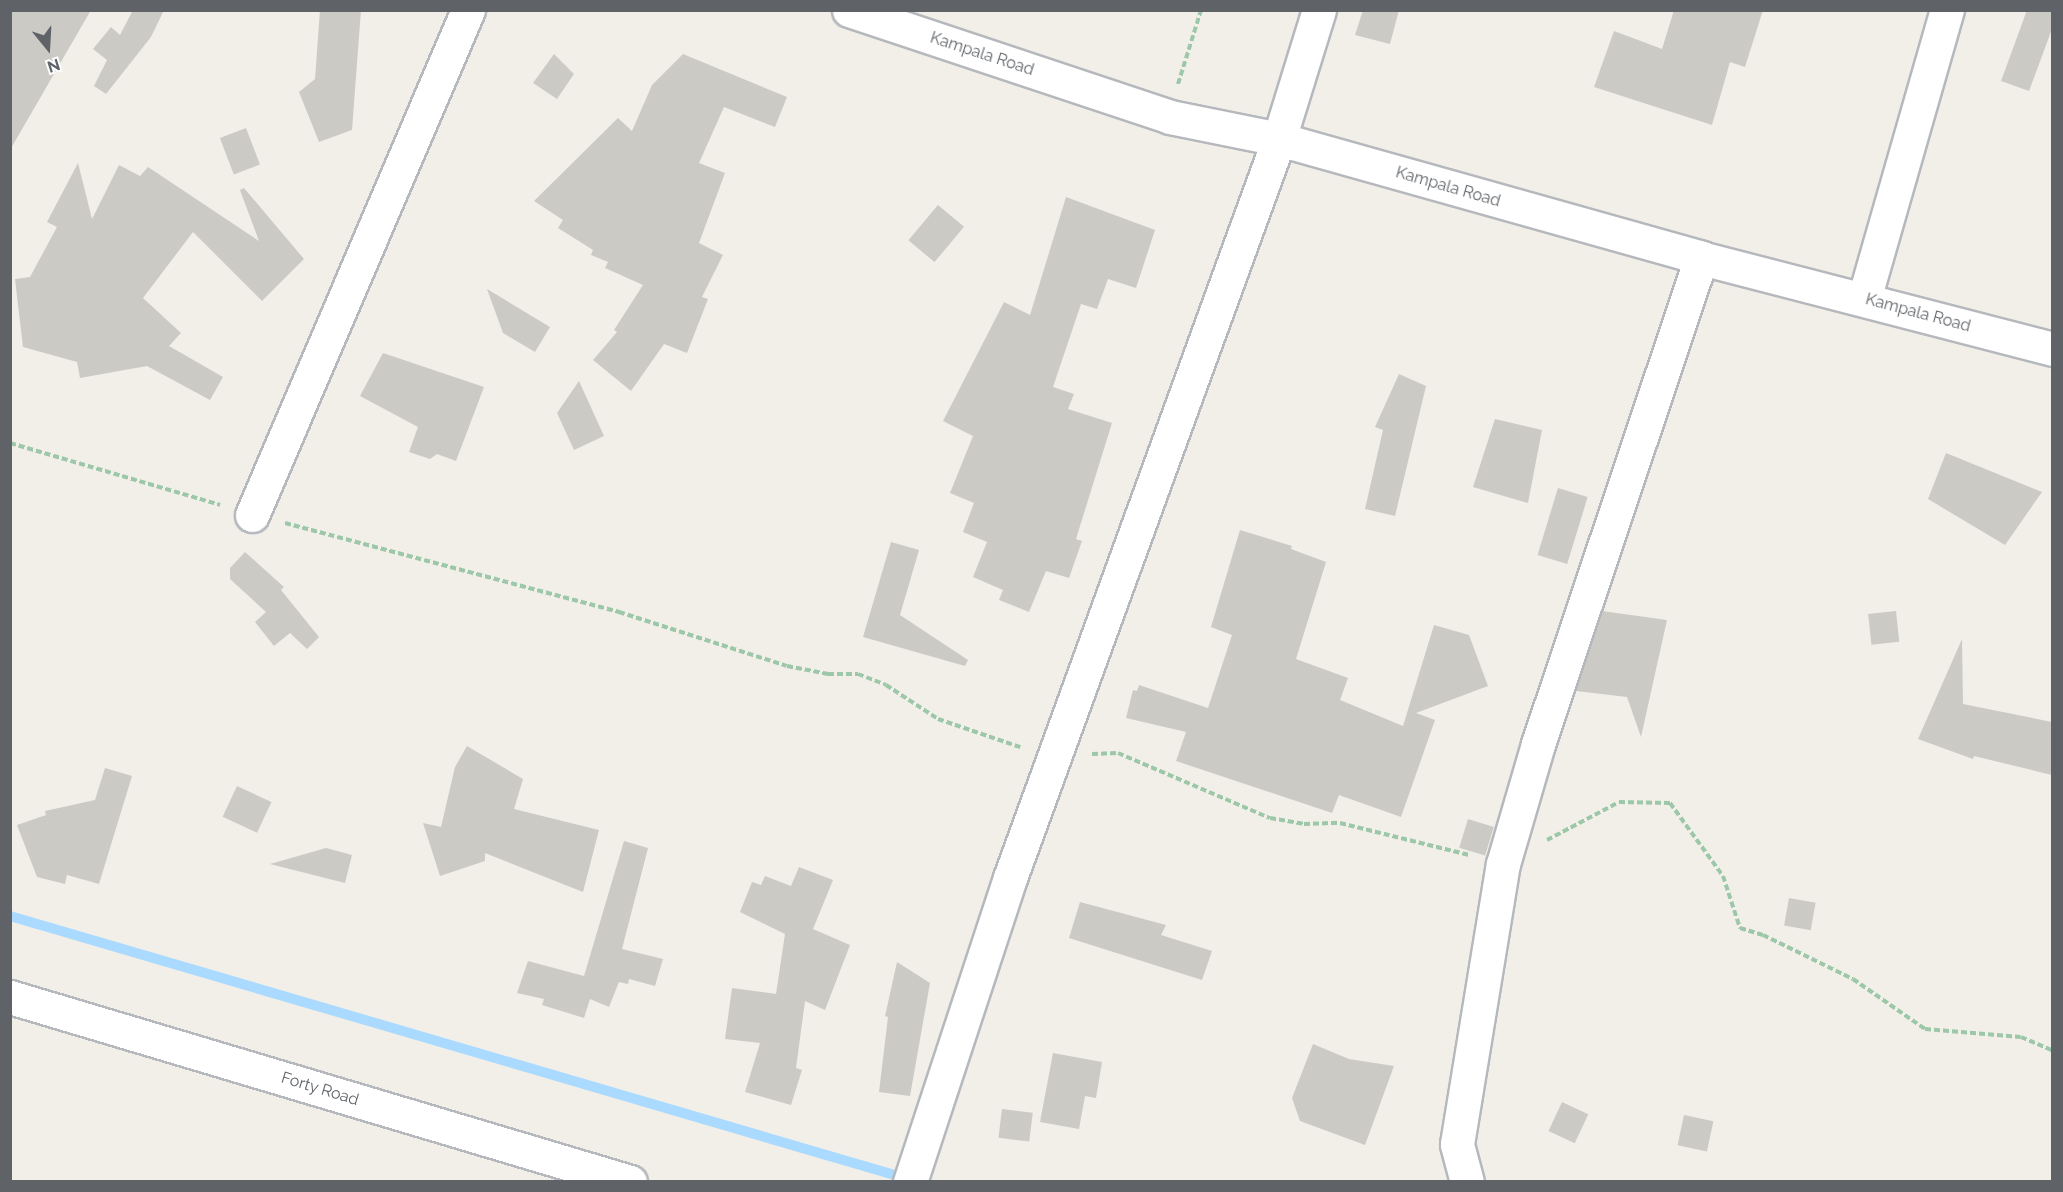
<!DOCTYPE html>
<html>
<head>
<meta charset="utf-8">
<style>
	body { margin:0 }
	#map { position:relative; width:2063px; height:1192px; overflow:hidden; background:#f1efe8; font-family:Raleway,sans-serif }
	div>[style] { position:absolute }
	.stream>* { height:10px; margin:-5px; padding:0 5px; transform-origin:5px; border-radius:5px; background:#aadaff }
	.building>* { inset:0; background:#cccac5; transform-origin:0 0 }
	.path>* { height:4px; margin-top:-2px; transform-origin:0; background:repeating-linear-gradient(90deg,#9cc7a9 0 6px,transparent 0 9px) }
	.roads { filter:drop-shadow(2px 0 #b5b8bc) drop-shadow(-2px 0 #b5b8bc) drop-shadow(0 2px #b5b8bc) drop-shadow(0 -2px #b5b8bc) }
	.minor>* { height:33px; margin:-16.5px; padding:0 16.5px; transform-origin:16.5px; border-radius:16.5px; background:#fff }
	span { translate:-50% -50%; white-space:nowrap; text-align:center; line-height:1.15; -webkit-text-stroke:4.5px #fff; paint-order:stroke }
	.street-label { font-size:16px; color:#5f6368 }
	.frame { position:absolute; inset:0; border:12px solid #5f6368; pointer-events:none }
	.north { position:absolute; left:18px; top:18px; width:60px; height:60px; -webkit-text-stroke:4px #fff; paint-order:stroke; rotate:162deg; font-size:16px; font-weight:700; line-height:24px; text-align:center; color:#5f6368 }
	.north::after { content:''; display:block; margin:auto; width:21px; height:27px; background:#5f6368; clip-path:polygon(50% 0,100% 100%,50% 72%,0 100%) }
</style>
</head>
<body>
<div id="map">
	<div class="stream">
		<div style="left:10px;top:916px;width:936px;rotate:16.32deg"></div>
	</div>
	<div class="building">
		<div style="clip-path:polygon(10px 10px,91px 10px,10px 150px)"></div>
		<div style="clip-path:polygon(133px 10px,164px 10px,151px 37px,106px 94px,94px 86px,107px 60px,93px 49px,111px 27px,120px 35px)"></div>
		<div style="clip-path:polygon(320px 10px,361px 10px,352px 130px,319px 142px,299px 92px,315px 79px)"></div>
		<div style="clip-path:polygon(1363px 10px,1399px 10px,1390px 44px,1355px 35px)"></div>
		<div style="clip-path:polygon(1674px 10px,1763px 10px,1745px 67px,1730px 62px,1712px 125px,1594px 87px,1614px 31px,1662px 49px)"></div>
		<div style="clip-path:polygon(2027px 10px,2052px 10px,2052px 29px,2029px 91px,2001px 81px)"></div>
		<div style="clip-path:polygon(554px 54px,574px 74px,557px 99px,533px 83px)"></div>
		<div style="clip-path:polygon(683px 54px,787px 97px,775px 127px,724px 107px,699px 163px,725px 173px,699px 243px,723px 255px,702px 297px,708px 299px,687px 353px,664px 344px,631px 391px,593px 360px,617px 332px,614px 330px,643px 285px,605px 268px,608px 262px,591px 255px,593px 250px,558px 228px,563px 220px,534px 201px,618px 118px,632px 131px,652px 85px)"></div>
		<div style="left:246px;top:128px;width:39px;height:28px;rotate:69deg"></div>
		<div style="clip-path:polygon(78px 163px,92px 219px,119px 165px,140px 176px,148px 167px,259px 241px,240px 190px,244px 188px,304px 259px,262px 301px,193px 232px,143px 298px,181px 333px,169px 346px,223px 377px,210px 400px,147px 366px,80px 378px,77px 362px,23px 347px,15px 279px,30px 277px,57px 227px,47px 222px)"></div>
		<div style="clip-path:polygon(1066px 197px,1155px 230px,1136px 288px,1108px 279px,1097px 309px,1081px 304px,1053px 387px,1074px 394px,1068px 409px,1112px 423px,1076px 539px,1082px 541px,1069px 578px,1046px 571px,1029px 612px,999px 600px,1003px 590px,973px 577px,987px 542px,963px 532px,974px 503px,950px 493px,973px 436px,943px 421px,1004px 302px,1030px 315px)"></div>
		<div style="left:938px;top:205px;width:34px;height:46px;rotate:40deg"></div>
		<div style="clip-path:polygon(487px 289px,550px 327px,535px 352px,503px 333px)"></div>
		<div style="clip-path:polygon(383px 353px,484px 387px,456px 461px,437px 454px,430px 459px,409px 452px,418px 427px,360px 396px)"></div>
		<div style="clip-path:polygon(1399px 374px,1426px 386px,1395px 516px,1365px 509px,1383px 430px,1375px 427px)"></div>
		<div style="clip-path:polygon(579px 381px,604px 436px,574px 450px,557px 413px)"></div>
		<div style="clip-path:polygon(1495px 419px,1542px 430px,1528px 503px,1473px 487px)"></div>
		<div style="clip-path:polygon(1946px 453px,2042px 492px,2005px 545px,1928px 499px)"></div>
		<div style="left:1558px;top:488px;width:31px;height:70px;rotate:17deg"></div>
		<div style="clip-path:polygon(1240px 530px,1292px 546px,1291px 549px,1326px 562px,1296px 659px,1348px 678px,1340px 700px,1403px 726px,1434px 625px,1469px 635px,1488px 686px,1416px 713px,1435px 720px,1401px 817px,1339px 795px,1332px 813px,1176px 761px,1186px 732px,1126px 718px,1133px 690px,1137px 691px,1139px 685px,1208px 708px,1232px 635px,1211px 627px)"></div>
		<div style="clip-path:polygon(891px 542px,919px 550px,900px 615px,968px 660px,965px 666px,863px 637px)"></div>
		<div style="clip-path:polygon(245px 552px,284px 587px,281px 590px,319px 637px,307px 649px,290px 633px,274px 646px,255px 622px,266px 612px,230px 579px,230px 568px)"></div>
		<div style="clip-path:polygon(1602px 611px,1667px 620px,1641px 737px,1627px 697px,1576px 691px)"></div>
		<div style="left:1896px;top:611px;width:31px;height:28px;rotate:84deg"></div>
		<div style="clip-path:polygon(1962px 639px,1963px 704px,2052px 722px,2052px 775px,1974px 756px,1973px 759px,1918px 739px)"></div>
		<div style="clip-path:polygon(467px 746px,523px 779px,514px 809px,599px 830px,583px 892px,485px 853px,485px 861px,440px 876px,423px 823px,441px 827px,455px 767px)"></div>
		<div style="clip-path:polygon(105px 768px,132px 776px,99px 884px,67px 875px,65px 884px,37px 877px,17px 825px,46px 815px,45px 811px,95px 800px)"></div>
		<div style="left:237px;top:786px;width:38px;height:34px;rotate:25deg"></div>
		<div style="left:1468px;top:819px;width:27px;height:30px;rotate:17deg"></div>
		<div style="clip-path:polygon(624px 841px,648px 848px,622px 949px,663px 959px,655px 986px,629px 979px,628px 984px,619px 982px,609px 1007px,590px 999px,584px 1018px,542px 1005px,544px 999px,517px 993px,528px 961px,584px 976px)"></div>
		<div style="clip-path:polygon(326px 848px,352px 855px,345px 883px,270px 864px)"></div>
		<div style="clip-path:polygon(799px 867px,833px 880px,813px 929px,850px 945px,825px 1010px,805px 1001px,796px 1068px,802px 1070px,791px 1105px,745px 1092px,760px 1043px,725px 1039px,732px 988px,776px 994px,785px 934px,740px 912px,752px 882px,761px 885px,765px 876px,791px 886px)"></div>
		<div style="left:1789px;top:898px;width:27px;height:28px;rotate:10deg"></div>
		<div style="clip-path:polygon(1080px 902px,1166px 925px,1161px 935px,1212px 951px,1202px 980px,1069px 938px)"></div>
		<div style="clip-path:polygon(897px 962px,930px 983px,910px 1096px,879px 1092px,888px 1017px,885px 1016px)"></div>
		<div style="clip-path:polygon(1313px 1044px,1349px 1059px,1394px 1066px,1365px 1145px,1300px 1121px,1292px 1098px)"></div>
		<div style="clip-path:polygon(1053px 1053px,1102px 1062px,1096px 1098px,1085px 1096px,1079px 1129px,1040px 1122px)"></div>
		<div style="left:1562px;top:1102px;width:29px;height:32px;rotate:25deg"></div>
		<div style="left:1002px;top:1109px;width:31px;height:29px;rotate:7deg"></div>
		<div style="left:1684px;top:1115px;width:30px;height:31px;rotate:12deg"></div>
	</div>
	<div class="path">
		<div style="left:1178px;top:84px;width:77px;rotate:-72.7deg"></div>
		<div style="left:10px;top:443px;width:219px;rotate:16.4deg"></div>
		<div style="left:285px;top:523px;width:346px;rotate:14.9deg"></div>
		<div style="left:619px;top:612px;width:176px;rotate:17.8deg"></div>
		<div style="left:787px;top:666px;width:42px;rotate:11deg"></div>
		<div style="left:828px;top:674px;width:30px"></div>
		<div style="left:858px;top:674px;width:30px;rotate:21deg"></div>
		<div style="left:886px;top:685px;width:62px;rotate:33.2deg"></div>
		<div style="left:938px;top:719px;width:87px;rotate:18.9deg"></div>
		<div style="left:1092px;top:754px;width:26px;rotate:-2deg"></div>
		<div style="left:1118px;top:753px;width:165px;rotate:23.2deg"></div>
		<div style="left:1270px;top:818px;width:35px;rotate:10deg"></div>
		<div style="left:1304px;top:824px;width:36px;rotate:-2deg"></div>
		<div style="left:1340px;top:823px;width:133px;rotate:13.9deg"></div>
		<div style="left:1547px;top:840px;width:81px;rotate:-27.8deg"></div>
		<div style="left:1619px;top:802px;width:51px;rotate:1.1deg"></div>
		<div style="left:1670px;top:803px;width:90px;rotate:54deg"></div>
		<div style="left:1723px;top:876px;width:55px;rotate:71.9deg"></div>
		<div style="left:1740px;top:928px;width:24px;rotate:17deg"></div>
		<div style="left:1763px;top:935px;width:100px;rotate:26.1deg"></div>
		<div style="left:1853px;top:979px;width:88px;rotate:34.8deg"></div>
		<div style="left:1925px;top:1029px;width:96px;rotate:4.8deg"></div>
		<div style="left:2021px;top:1037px;width:34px;rotate:23deg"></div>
	</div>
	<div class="roads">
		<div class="minor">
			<div style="left:849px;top:10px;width:338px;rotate:18.4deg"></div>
			<div style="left:1170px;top:117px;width:111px;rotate:11.4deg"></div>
			<div style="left:1279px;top:139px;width:438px;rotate:15.7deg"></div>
			<div style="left:1701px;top:258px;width:363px;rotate:14.5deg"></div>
			<div style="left:1864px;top:299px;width:301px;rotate:-74deg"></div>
			<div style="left:252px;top:515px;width:549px;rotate:-66.84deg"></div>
			<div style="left:10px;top:997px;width:647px;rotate:16.61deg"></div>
			<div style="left:910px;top:1182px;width:320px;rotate:-71.8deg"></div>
			<div style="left:1010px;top:878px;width:786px;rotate:-70deg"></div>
			<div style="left:1279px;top:139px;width:135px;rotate:-72.8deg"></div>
			<div style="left:1467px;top:1182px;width:39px;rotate:-105deg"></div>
			<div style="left:1457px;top:1144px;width:284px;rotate:-80.7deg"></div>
			<div style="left:1503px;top:864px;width:125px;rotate:-73.7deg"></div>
			<div style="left:1538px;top:744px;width:513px;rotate:-71.46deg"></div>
		</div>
	</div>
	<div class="street-label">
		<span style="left:982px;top:54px;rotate:18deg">Kampala Road</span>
		<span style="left:1448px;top:187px;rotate:16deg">Kampala Road</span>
		<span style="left:1918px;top:313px;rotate:15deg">Kampala Road</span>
		<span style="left:320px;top:1089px;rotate:17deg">Forty Road</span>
	</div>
	<div class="frame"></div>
	<div class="north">N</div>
</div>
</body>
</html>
